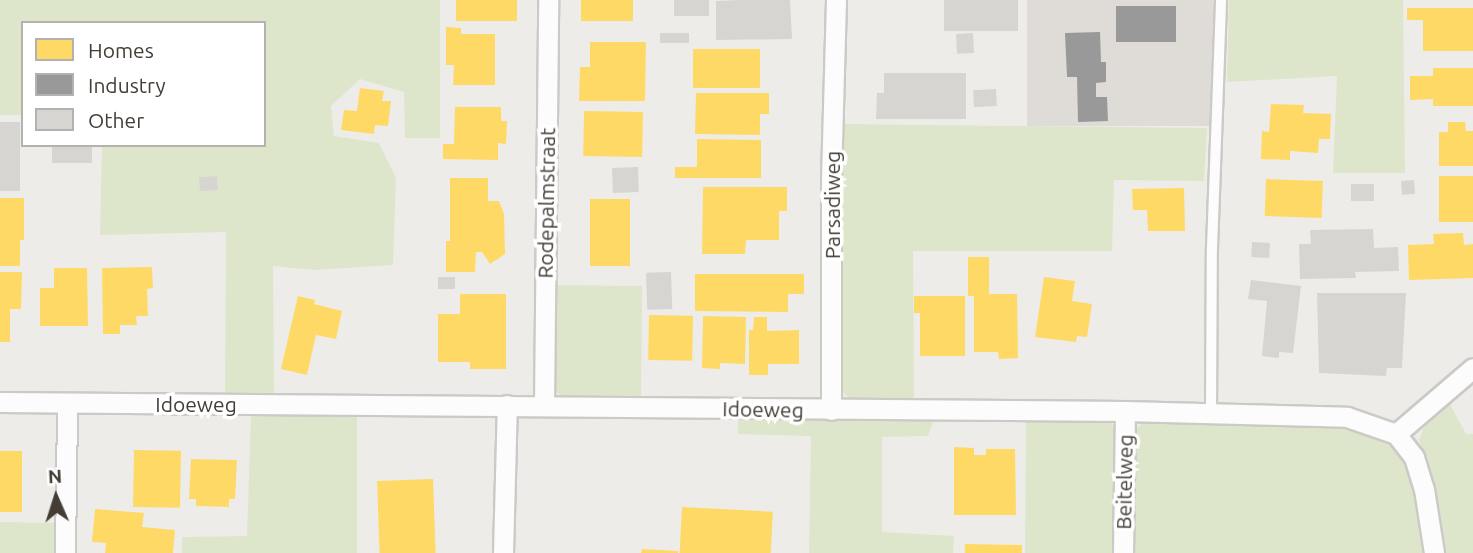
<!DOCTYPE html>
<html>
<head>
<meta charset="utf-8">
<style>
	body { margin:0 }
	#map { position:relative; width:1473px; height:553px; overflow:hidden; background:#eeece9; font-family:Ubuntu,sans-serif }
	div>[style] { position:absolute }
	.industrial>* { inset:0; background:#dfdcd8; transform-origin:0 0 }
	.green>* { inset:0; background:#dde6cb; transform-origin:0 0 }
	.homes>* { inset:0; background:#ffd966; transform-origin:0 0 }
	.industry>* { inset:0; background:#999; transform-origin:0 0 }
	.building>* { inset:0; background:#d7d5d1; transform-origin:0 0 }
	.roads { filter:drop-shadow(2px 0 #cccac6) drop-shadow(-2px 0 #cccac6) drop-shadow(0 2px #cccac6) drop-shadow(0 -2px #cccac6) }
	.service>* { height:10px; margin:-5px; padding:0 5px; transform-origin:5px; border-radius:5px; background:#fcfcfc }
	.minor>* { height:19px; margin:-9.5px; padding:0 9.5px; transform-origin:9.5px; border-radius:9.5px; background:#fcfcfc }
	span { translate:-50% -50%; white-space:nowrap; text-align:center; line-height:1.15; -webkit-text-stroke:7px #fff; paint-order:stroke }
	.street-label { font-size:21px; color:#433d36 }
	.legend { position:absolute; left:21px; top:21px; width:245px; height:126px; box-sizing:border-box; background:#fff; border:2px solid #b4b1af; margin:0; padding:9px 12px; list-style:none; font-size:21px; color:#433d36 }
	.legend li { display:flex; align-items:center; gap:14px; height:35px }
	.legend b { width:35px; border:2px solid #b4b1af }
	.north { position:absolute; left:21px; top:462px; width:70px; height:70px; -webkit-text-stroke:5px #fff; paint-order:stroke; rotate:357deg; font-size:19px; font-weight:700; line-height:28px; text-align:center; color:#433d36 }
	.north::after { content:''; display:block; margin:auto; width:24px; height:32px; background:#433d36; clip-path:polygon(50% 0,100% 100%,50% 72%,0 100%) }
</style>
</head>
<body>
<div id="map">
	<div class="industrial">
		<div style="left:1027px;top:0;width:188px;height:126px"></div>
	</div>
	<div class="green">
		<div style="clip-path:polygon(0 0,440px 0,440px 138px,405px 138px,404px 92px,360px 79px,331px 106px,334px 136px,379px 143px,396px 178px,393px 265px,313px 270px,273px 266px,274px 396px,225px 395px,226px 232px,100px 235px,102px 145px,264px 145px,264px 23px,23px 23px,23px 115px,0 115px)"></div>
		<div style="clip-path:polygon(1229px 0,1403px 0,1405px 173px,1333px 173px,1337px 76px,1227px 82px)"></div>
		<div style="clip-path:polygon(842px 124px,1207px 128px,1204px 181px,1114px 180px,1112px 251px,913px 251px,914px 402px,852px 401px,843px 392px,840px 379px)"></div>
		<div style="clip-path:polygon(552px 285px,642px 286px,641px 396px,560px 395px,554px 391px,550px 383px)"></div>
		<div style="clip-path:polygon(1450px 404px,1466px 434px,1473px 434px,1473px 553px,1443px 553px,1429px 468px,1419px 440px,1425px 424px)"></div>
		<div style="clip-path:polygon(251px 415px,357px 416px,357px 553px,182px 553px,182px 537px,247px 536px)"></div>
		<div style="clip-path:polygon(738px 416px,934px 419px,928px 436px,882px 437px,882px 532px,954px 536px,953px 553px,809px 553px,811px 436px,738px 434px)"></div>
		<div style="clip-path:polygon(1026px 420px,1110px 421px,1117px 432px,1113px 553px,1025px 553px)"></div>
		<div style="clip-path:polygon(1146px 420px,1332px 424px,1368px 431px,1388px 441px,1402px 455px,1413px 477px,1425px 553px,1132px 553px,1136px 429px)"></div>
		<div style="left:0;top:522px;width:55px;height:31px;rotate:1deg"></div>
	</div>
	<div class="homes">
		<div style="left:456px;top:0;width:61px;height:21px"></div>
		<div style="left:581px;top:0;width:52px;height:21px"></div>
		<div style="clip-path:polygon(1407px 8px,1473px 8px,1473px 51px,1423px 51px,1423px 20px,1407px 20px)"></div>
		<div style="clip-path:polygon(446px 27px,461px 28px,461px 34px,495px 34px,495px 85px,453px 85px,454px 65px,446px 65px)"></div>
		<div style="clip-path:polygon(590px 42px,646px 42px,645px 101px,579px 101px,580px 67px,590px 67px)"></div>
		<div style="left:760px;top:49px;width:39px;height:67px;rotate:90deg"></div>
		<div style="clip-path:polygon(1433px 68px,1473px 68px,1473px 106px,1433px 106px,1433px 99px,1410px 100px,1410px 76px,1433px 76px)"></div>
		<div style="clip-path:polygon(360px 88px,384px 91px,382px 101px,391px 101px,388px 126px,375px 125px,374px 134px,341px 130px,344px 110px,357px 111px)"></div>
		<div style="clip-path:polygon(696px 93px,769px 93px,769px 114px,760px 114px,760px 135px,695px 134px)"></div>
		<div style="clip-path:polygon(1271px 104px,1304px 105px,1303px 113px,1331px 114px,1330px 139px,1319px 139px,1318px 153px,1290px 151px,1290px 160px,1261px 159px,1262px 131px,1269px 132px)"></div>
		<div style="clip-path:polygon(455px 107px,501px 107px,501px 121px,507px 121px,506px 144px,498px 143px,498px 160px,443px 159px,443px 144px,454px 144px)"></div>
		<div style="left:584px;top:111px;width:59px;height:45px;rotate:1deg"></div>
		<div style="clip-path:polygon(1448px 122px,1465px 122px,1466px 131px,1473px 131px,1473px 166px,1439px 166px,1439px 132px,1448px 132px)"></div>
		<div style="clip-path:polygon(697px 139px,761px 140px,761px 178px,675px 178px,675px 167px,697px 167px)"></div>
		<div style="left:1473px;top:176px;width:46px;height:34px;rotate:90deg"></div>
		<div style="clip-path:polygon(450px 178px,488px 178px,488px 201px,499px 201px,504px 214px,505px 254px,490px 264px,482px 252px,476px 252px,475px 272px,446px 272px,446px 241px,450px 241px)"></div>
		<div style="left:1266px;top:179px;width:57px;height:37px;rotate:2deg"></div>
		<div style="clip-path:polygon(703px 187px,787px 187px,787px 211px,779px 211px,779px 240px,746px 240px,745px 254px,702px 254px)"></div>
		<div style="clip-path:polygon(1184px 188px,1185px 231px,1148px 231px,1147px 210px,1133px 210px,1132px 189px)"></div>
		<div style="clip-path:polygon(0 198px,24px 198px,24px 240px,20px 240px,20px 266px,0 266px)"></div>
		<div style="left:590px;top:199px;width:40px;height:67px"></div>
		<div style="clip-path:polygon(1463px 233px,1464px 245px,1473px 244px,1473px 278px,1409px 280px,1408px 245px,1434px 244px,1433px 234px)"></div>
		<div style="clip-path:polygon(968px 257px,989px 257px,989px 294px,1017px 294px,1018px 358px,999px 359px,998px 352px,974px 352px,974px 296px,968px 296px)"></div>
		<div style="clip-path:polygon(152px 267px,153px 288px,147px 289px,148px 316px,136px 316px,137px 325px,120px 325px,120px 334px,103px 334px,102px 268px)"></div>
		<div style="clip-path:polygon(54px 268px,87px 268px,88px 326px,40px 326px,40px 288px,54px 288px)"></div>
		<div style="clip-path:polygon(0 272px,22px 272px,21px 309px,10px 309px,10px 342px,0 342px)"></div>
		<div style="clip-path:polygon(695px 274px,804px 274px,804px 294px,788px 294px,788px 312px,695px 311px)"></div>
		<div style="clip-path:polygon(1044px 277px,1075px 281px,1072px 301px,1092px 304px,1087px 337px,1077px 336px,1076px 342px,1035px 337px)"></div>
		<div style="clip-path:polygon(460px 294px,506px 294px,506px 369px,470px 369px,470px 362px,438px 362px,438px 314px,460px 314px)"></div>
		<div style="clip-path:polygon(298px 296px,315px 300px,314px 304px,342px 311px,336px 339px,316px 335px,307px 375px,281px 369px)"></div>
		<div style="clip-path:polygon(914px 296px,965px 296px,965px 356px,920px 356px,920px 313px,914px 313px)"></div>
		<div style="left:649px;top:315px;width:44px;height:45px;rotate:1deg"></div>
		<div style="clip-path:polygon(703px 316px,746px 317px,745px 364px,720px 363px,720px 369px,702px 368px)"></div>
		<div style="clip-path:polygon(754px 317px,767px 317px,767px 331px,799px 330px,799px 364px,768px 364px,768px 375px,749px 375px,749px 330px,753px 330px)"></div>
		<div style="clip-path:polygon(954px 447px,974px 448px,974px 455px,986px 455px,986px 449px,1015px 449px,1016px 515px,954px 515px)"></div>
		<div style="left:134px;top:450px;width:47px;height:57px;rotate:1deg"></div>
		<div style="left:0;top:451px;width:22px;height:61px"></div>
		<div style="clip-path:polygon(191px 459px,237px 460px,235px 499px,229px 499px,229px 507px,196px 506px,196px 499px,189px 499px)"></div>
		<div style="left:433px;top:479px;width:74px;height:56px;rotate:88deg"></div>
		<div style="left:682px;top:507px;width:91px;height:46px;rotate:3deg"></div>
		<div style="clip-path:polygon(95px 509px,144px 513px,142px 527px,175px 530px,173px 553px,105px 553px,106px 543px,92px 542px)"></div>
		<div style="left:965px;top:544px;width:57px;height:9px;rotate:1deg"></div>
		<div style="clip-path:polygon(642px 549px,678px 551px,678px 553px,641px 553px)"></div>
	</div>
	<div class="industry">
		<div style="left:1116px;top:6px;width:60px;height:36px"></div>
		<div style="clip-path:polygon(1100px 32px,1101px 62px,1106px 62px,1106px 82px,1096px 83px,1096px 97px,1107px 97px,1108px 121px,1078px 122px,1077px 77px,1067px 77px,1065px 33px)"></div>
	</div>
	<div class="building">
		<div style="left:674px;top:0;width:35px;height:16px"></div>
		<div style="clip-path:polygon(739px 0,790px 0,792px 39px,716px 40px,716px 1px)"></div>
		<div style="left:944px;top:0;width:74px;height:31px"></div>
		<div style="left:689px;top:33px;width:10px;height:29px;rotate:90deg"></div>
		<div style="left:973px;top:33px;width:20px;height:17px;rotate:87deg"></div>
		<div style="clip-path:polygon(884px 73px,966px 73px,966px 119px,876px 119px,877px 93px,884px 93px)"></div>
		<div style="left:996px;top:89px;width:17px;height:23px;rotate:87deg"></div>
		<div style="left:0;top:122px;width:20px;height:69px"></div>
		<div style="left:52px;top:145px;width:40px;height:18px"></div>
		<div style="left:638px;top:167px;width:25px;height:26px;rotate:88deg"></div>
		<div style="left:217px;top:176px;width:14px;height:18px;rotate:86deg"></div>
		<div style="left:1414px;top:180px;width:14px;height:13px;rotate:86deg"></div>
		<div style="left:1374px;top:184px;width:17px;height:23px;rotate:90deg"></div>
		<div style="clip-path:polygon(1373px 229px,1374px 248px,1398px 247px,1399px 271px,1355px 272px,1356px 278px,1300px 279px,1299px 244px,1311px 244px,1310px 230px)"></div>
		<div style="left:1252px;top:242px;width:18px;height:15px;rotate:3deg"></div>
		<div style="left:671px;top:272px;width:37px;height:25px;rotate:88deg"></div>
		<div style="left:438px;top:277px;width:17px;height:12px"></div>
		<div style="clip-path:polygon(1251px 280px,1301px 286px,1293px 353px,1279px 352px,1279px 358px,1262px 356px,1267px 301px,1248px 299px)"></div>
		<div style="clip-path:polygon(1317px 293px,1406px 293px,1402px 368px,1387px 368px,1386px 376px,1319px 373px)"></div>
	</div>
	<div class="roads">
		<div class="service">
			<div style="left:1211px;top:412px;width:164px;rotate:-89.7deg"></div>
			<div style="left:1212px;top:248px;width:248px;rotate:-87.9deg"></div>
		</div>
		<div class="minor">
			<div style="left:0;top:402px;width:1125px;rotate:0.46deg"></div>
			<div style="left:1125px;top:411px;width:222px;rotate:1.5deg"></div>
			<div style="left:1347px;top:417px;width:52px;rotate:19.1deg"></div>
			<div style="left:1396px;top:434px;width:29px;rotate:52deg"></div>
			<div style="left:1414px;top:457px;width:34px;rotate:73deg"></div>
			<div style="left:1424px;top:489px;width:65px;rotate:81.1deg"></div>
			<div style="left:544px;top:406px;width:406px;rotate:-89.4deg"></div>
			<div style="left:831px;top:410px;width:231px;rotate:-90deg"></div>
			<div style="left:831px;top:179px;width:179px;rotate:-88.4deg"></div>
			<div style="left:1396px;top:434px;width:101px;rotate:-40.6deg"></div>
			<div style="left:65px;top:553px;width:149px;rotate:-89.2deg"></div>
			<div style="left:503px;top:553px;width:148px;rotate:-88.5deg"></div>
			<div style="left:1123px;top:553px;width:142px;rotate:-89.2deg"></div>
		</div>
	</div>
	<div class="street-label">
		<span style="left:546px;top:203px;rotate:-89deg">Rodepalmstraat</span>
		<span style="left:832px;top:205px;rotate:-90deg">Parsadiweg</span>
		<span style="left:196px;top:404px">Idoeweg</span>
		<span style="left:763px;top:409px;rotate:1deg">Idoeweg</span>
		<span style="left:1124px;top:482px;rotate:-89deg">Beitelweg</span>
	</div>
	<ul class="legend">
	<li><b style="height:19px;background:#ffd966"></b>Homes</li>
	<li><b style="height:19px;background:#999"></b>Industry</li>
	<li><b style="height:19px;background:#d7d5d1"></b>Other</li>
	</ul>
	<div class="north">N</div>
</div>
</body>
</html>
